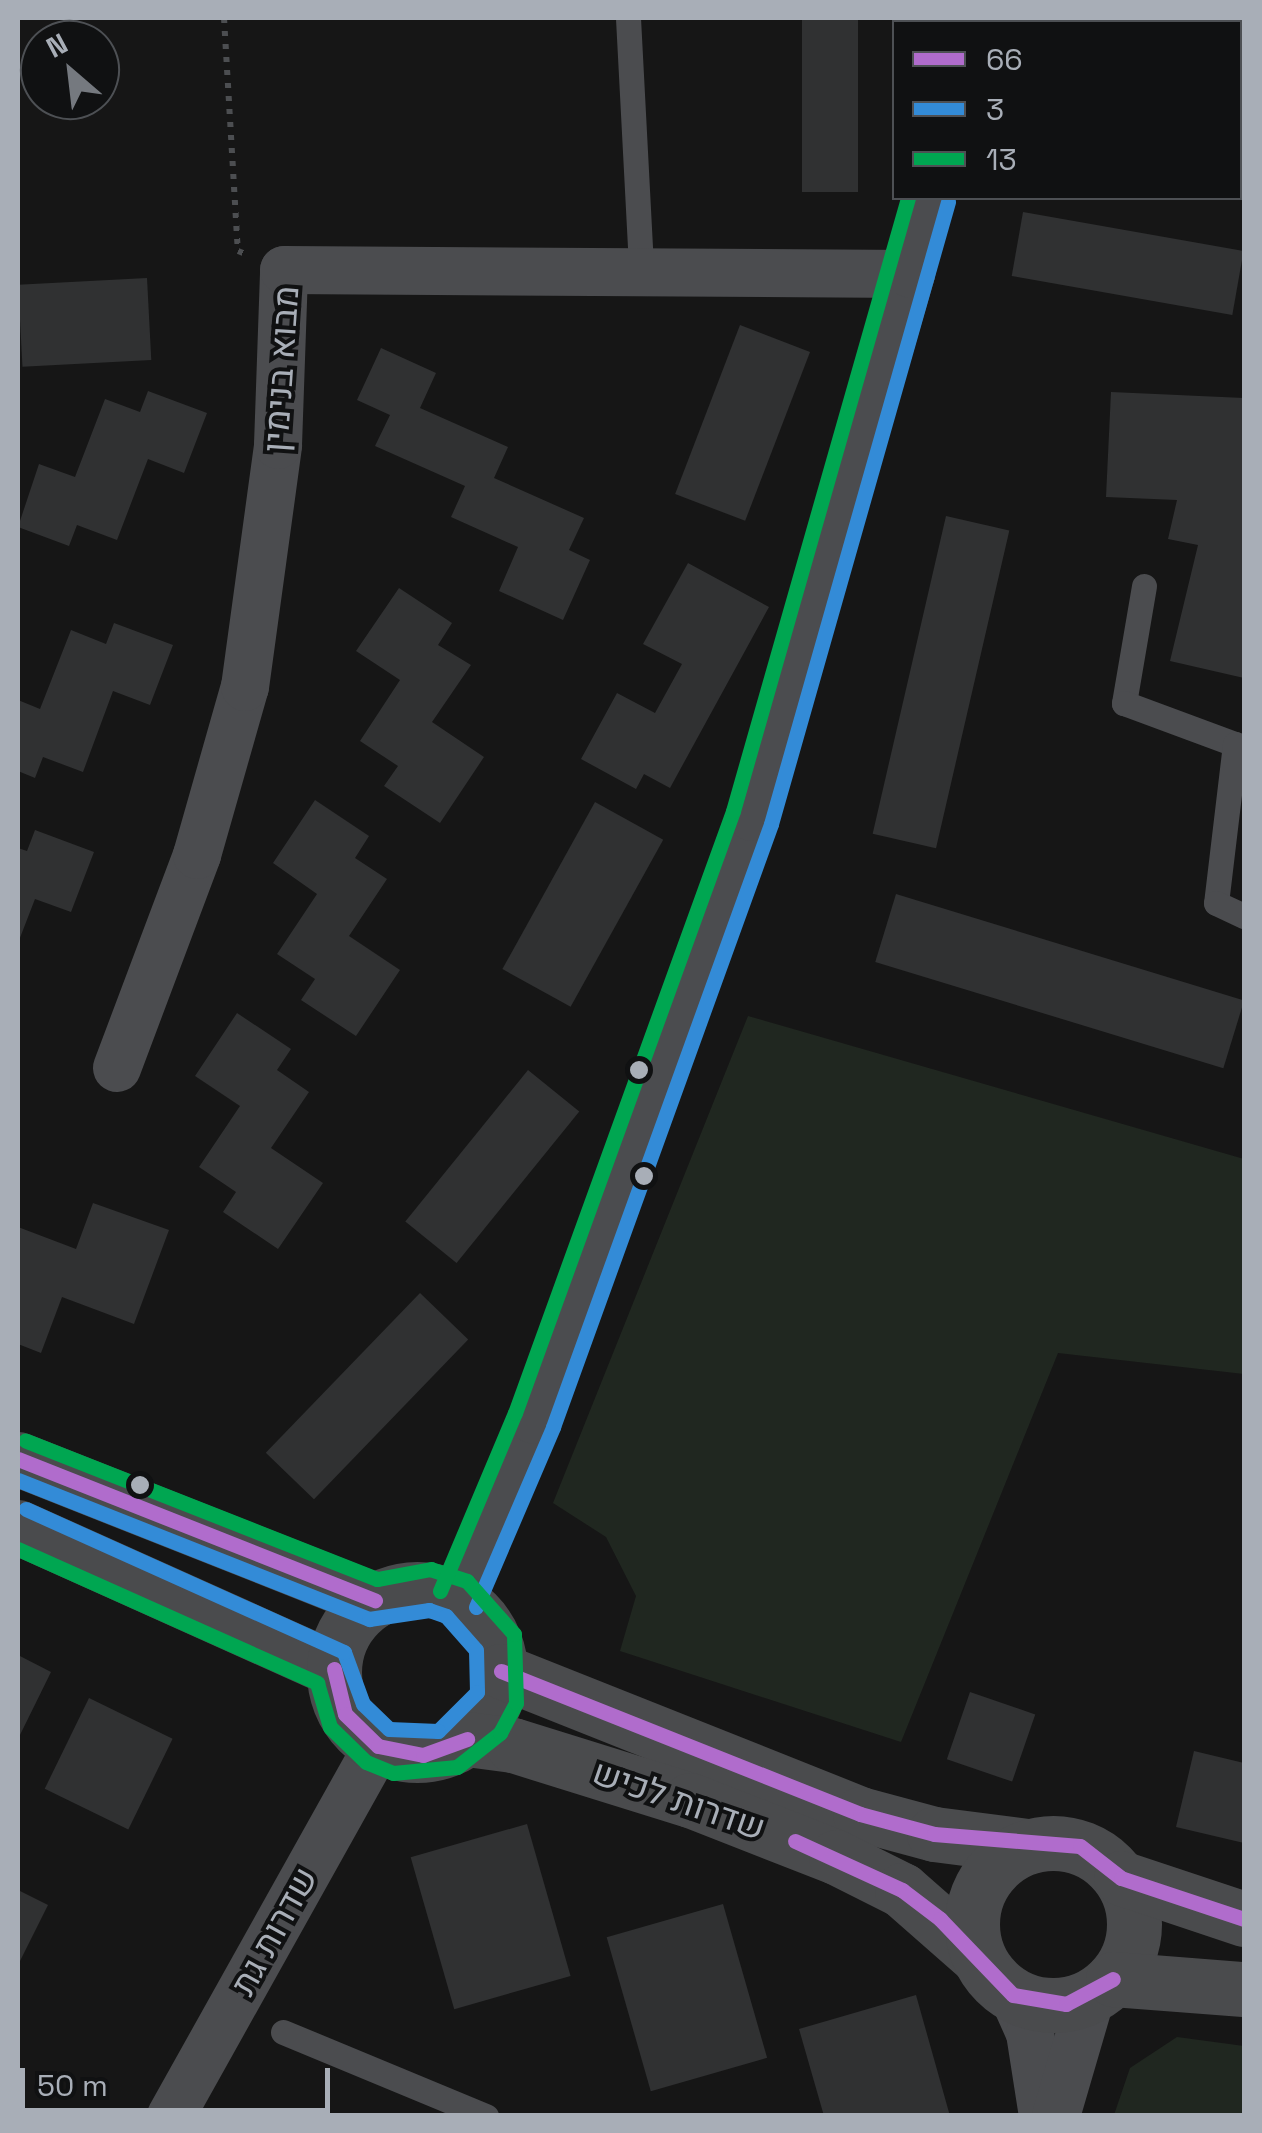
<!DOCTYPE html>
<html>
<head>
<meta charset="utf-8">
<style>
	body { margin:0 }
	#map { position:relative; width:1262px; height:2133px; overflow:hidden; background:#161616; font-family:"Space Grotesk",Heebo,sans-serif }
	div>[style] { position:absolute }
	.green>* { inset:0; background:#202720 }
	.building>* { inset:0; background:#303132; transform-origin:0 0 }
	.path>* { height:6px; margin-top:-3px; transform-origin:0; background:repeating-linear-gradient(90deg,#4c4e51 0 5px,transparent 0 13px) }
	.service>* { height:25px; margin:-12.5px; padding:0 12.5px; transform-origin:12.5px; border-radius:12.5px; background:#4b4c4f }
	.minor>* { height:48px; margin:-24px; padding:0 24px; transform-origin:24px; border-radius:24px; background:#4b4c4f }
	.secondary>* { height:55px; margin:-27.5px; padding:0 27.5px; transform-origin:27.5px; border-radius:27.5px; background:#4a4b4d }
	.secondary>.ring { margin:-27.5px; padding:0; box-sizing:content-box; background:none; border:55px solid #4a4b4d; border-radius:50% }
	.bus-1>* { height:15px; margin:-7.5px; padding:0 7.5px; transform-origin:7.5px; border-radius:7.5px; background:#b06ccc }
	.bus-2>* { height:15px; margin:-7.5px; padding:0 7.5px; transform-origin:7.5px; border-radius:7.5px; background:#338bd7 }
	.bus-3>* { height:15px; margin:-7.5px; padding:0 7.5px; transform-origin:7.5px; border-radius:7.5px; background:#00a651 }
	.dots>* { width:28px; height:28px; translate:-50% -50%; box-sizing:border-box; border:5px solid #101112; border-radius:50% }
	span { translate:-50% -50%; white-space:nowrap; text-align:center; line-height:1.15; -webkit-text-stroke:8px #101112; paint-order:stroke }
	.street-label { font-size:35px; color:#a8aeb7 }
	.frame { position:absolute; inset:0; border:20px solid #a8aeb7; pointer-events:none }
	.legend { position:absolute; left:892px; top:20px; width:350px; height:180px; box-sizing:border-box; background:#101112; border:2px solid #4d5054; margin:0; padding:12px 18px; list-style:none; font-size:30px; color:#a8aeb7 }
	.legend li { display:flex; align-items:center; gap:20px; height:50px }
	.legend b { width:50px; border:2px solid #4d5054 }
	.north { position:absolute; left:20px; top:20px; width:100px; height:100px; box-sizing:border-box; background:#101112; border:2px solid #4d5054; border-radius:50%; rotate:332deg; font-size:28px; font-weight:700; line-height:40px; text-align:center; color:#a8aeb7 }
	.north::after { content:''; display:block; margin:auto; width:35px; height:45px; background:#75797f; clip-path:polygon(50% 0,100% 100%,50% 72%,0 100%) }
	.scale { position:absolute; left:20px; top:2068px; width:310px; height:45px; box-sizing:border-box; border:5px solid #a8aeb7; border-top:0; padding-left:12px; font-size:30px; line-height:35px; white-space:nowrap; color:#a8aeb7; -webkit-text-stroke:8px #101112; paint-order:stroke }
</style>
</head>
<body>
<div id="map">
	<div class="green">
		<div style="clip-path:polygon(748px 1016px,1244px 1159px,1244px 1374px,1058px 1353px,901px 1742px,620px 1651px,636px 1596px,606px 1537px,553px 1503px)"></div>
		<div style="clip-path:polygon(1177px 2037px,1244px 2046px,1244px 2115px,1114px 2115px,1130px 2068px)"></div>
	</div>
	<div class="building">
		<div style="left:802px;top:18px;width:56px;height:174px"></div>
		<div style="left:1070px;top:18px;width:111px;height:4px"></div>
		<div style="left:1023px;top:212px;width:224px;height:65px;rotate:10deg"></div>
		<div style="left:147px;top:278px;width:82px;height:129px;rotate:87deg"></div>
		<div style="left:740px;top:325px;width:75px;height:181px;rotate:21deg"></div>
		<div style="clip-path:polygon(381px 348px,436px 373px,420px 408px,508px 447px,494px 478px,584px 518px,569px 550px,590px 560px,563px 620px,499px 591px,518px 547px,451px 517px,465px 486px,375px 446px,390px 415px,357px 400px)"></div>
		<div style="clip-path:polygon(148px 391px,207px 413px,184px 473px,148px 459px,117px 540px,77px 525px,69px 546px,18px 527px,39px 464px,75px 477px,105px 399px,140px 412px)"></div>
		<div style="clip-path:polygon(1111px 392px,1244px 398px,1244px 678px,1170px 661px,1198px 545px,1168px 539px,1177px 500px,1106px 497px)"></div>
		<div style="left:946px;top:516px;width:65px;height:326px;rotate:13deg"></div>
		<div style="clip-path:polygon(688px 563px,769px 607px,670px 788px,644px 774px,636px 789px,581px 759px,617px 693px,655px 713px,682px 664px,643px 644px)"></div>
		<div style="clip-path:polygon(399px 588px,452px 623px,438px 645px,471px 665px,432px 722px,484px 757px,440px 823px,384px 786px,398px 766px,360px 741px,400px 680px,356px 651px)"></div>
		<div style="clip-path:polygon(114px 623px,173px 645px,150px 705px,113px 691px,83px 772px,43px 757px,35px 778px,18px 771px,18px 700px,40px 709px,71px 630px,106px 644px)"></div>
		<div style="clip-path:polygon(315px 800px,369px 836px,355px 858px,387px 879px,349px 936px,400px 970px,356px 1036px,301px 1000px,315px 979px,277px 954px,317px 894px,273px 863px)"></div>
		<div style="left:595px;top:802px;width:78px;height:191px;rotate:29deg"></div>
		<div style="clip-path:polygon(35px 830px,94px 852px,71px 912px,35px 899px,18px 943px,18px 848px,27px 851px)"></div>
		<div style="left:896px;top:894px;width:364px;height:71px;rotate:17deg"></div>
		<div style="clip-path:polygon(237px 1013px,291px 1049px,277px 1070px,309px 1092px,271px 1148px,323px 1183px,278px 1249px,223px 1212px,236px 1192px,199px 1167px,240px 1106px,195px 1076px)"></div>
		<div style="left:528px;top:1070px;width:66px;height:195px;rotate:39deg"></div>
		<div style="clip-path:polygon(93px 1203px,169px 1230px,134px 1324px,62px 1297px,41px 1353px,18px 1344px,18px 1227px,76px 1249px)"></div>
		<div style="left:420px;top:1293px;width:67px;height:222px;rotate:44deg"></div>
		<div style="clip-path:polygon(18px 1655px,51px 1672px,18px 1739px)"></div>
		<div style="left:970px;top:1692px;width:69px;height:71px;rotate:19deg"></div>
		<div style="left:89px;top:1698px;width:93px;height:101px;rotate:26deg"></div>
		<div style="clip-path:polygon(1194px 1751px,1244px 1763px,1244px 1843px,1176px 1827px)"></div>
		<div style="left:527px;top:1824px;width:158px;height:121px;rotate:74deg"></div>
		<div style="clip-path:polygon(18px 1890px,48px 1905px,18px 1965px)"></div>
		<div style="left:723px;top:1904px;width:160px;height:121px;rotate:74deg"></div>
		<div style="clip-path:polygon(916px 1995px,950px 2116px,824px 2116px,799px 2029px)"></div>
	</div>
	<div class="path">
		<div style="left:224px;top:18px;width:233px;rotate:86.6deg"></div>
		<div style="left:238px;top:251px;width:9px;rotate:21deg"></div>
	</div>
	<div class="service">
		<div style="left:628px;top:18px;width:252px;rotate:87deg"></div>
		<div style="left:1144px;top:586px;width:119px;rotate:99.7deg"></div>
		<div style="left:1124px;top:703px;width:118px;rotate:20.3deg"></div>
		<div style="left:1235px;top:744px;width:160px;rotate:96.8deg"></div>
		<div style="left:1216px;top:903px;width:31px;rotate:25deg"></div>
		<div style="left:283px;top:2032px;width:220px;rotate:22.5deg"></div>
	</div>
	<div class="minor">
		<div style="left:939px;top:18px;width:4px;rotate:90deg"></div>
		<div style="left:1240px;top:164px;width:4px;rotate:14deg"></div>
		<div style="left:117px;top:1068px;width:228px;rotate:-69.4deg"></div>
		<div style="left:197px;top:855px;width:175px;rotate:-74.1deg"></div>
		<div style="left:245px;top:687px;width:244px;rotate:-82.2deg"></div>
		<div style="left:278px;top:445px;width:175px;rotate:-88deg"></div>
		<div style="left:284px;top:270px;width:627px;rotate:0.37deg"></div>
		<div style="left:458px;top:1599px;width:194px;rotate:-67deg"></div>
		<div style="left:534px;top:1420px;width:641px;rotate:-70.12deg"></div>
		<div style="left:752px;top:817px;width:566px;rotate:-73.68deg"></div>
		<div style="left:911px;top:274px;width:78px;rotate:-77.4deg"></div>
		<div style="left:1013px;top:1995px;width:42px;rotate:65.9deg"></div>
		<div style="left:1030px;top:2033px;width:84px;rotate:81.1deg"></div>
		<div style="left:171px;top:2116px;width:424px;rotate:-60.8deg"></div>
		<div style="left:1056px;top:2116px;width:125px;rotate:-73.7deg"></div>
	</div>
	<div class="secondary">
		<div style="left:18px;top:1459px;width:384px;rotate:21.6deg"></div>
		<div style="left:18px;top:1527px;width:346px;rotate:24.2deg"></div>
		<div class="ring" style="left:334px;top:1589px;width:111px;height:111px"></div>
		<div style="left:501px;top:1671px;width:386px;rotate:21.7deg"></div>
		<div style="left:860px;top:1814px;width:77px;rotate:15.1deg"></div>
		<div style="left:934px;top:1834px;width:94px;rotate:7.4deg"></div>
		<div style="left:467px;top:1739px;width:46px;rotate:7.4deg"></div>
		<div style="left:513px;top:1745px;width:185px;rotate:17.3deg"></div>
		<div style="left:690px;top:1800px;width:157px;rotate:21.3deg"></div>
		<div style="left:836px;top:1857px;width:74px;rotate:26.6deg"></div>
		<div style="left:902px;top:1890px;width:100px;rotate:41.3deg"></div>
		<div class="ring" style="left:972px;top:1843px;width:107px;height:107px"></div>
		<div style="left:1121px;top:1878px;width:130px;rotate:18.4deg"></div>
		<div style="left:1113px;top:1979px;width:131px;rotate:4.4deg"></div>
	</div>
	<div class="bus-1">
		<div style="left:18px;top:1459px;width:384px;rotate:21.6deg"></div>
		<div style="left:334px;top:1669px;width:46px;rotate:76.3deg"></div>
		<div style="left:345px;top:1714px;width:46px;rotate:44.1deg"></div>
		<div style="left:378px;top:1746px;width:46px;rotate:11.3deg"></div>
		<div style="left:423px;top:1755px;width:47px;rotate:-20deg"></div>
		<div style="left:501px;top:1671px;width:386px;rotate:21.7deg"></div>
		<div style="left:860px;top:1814px;width:77px;rotate:15.1deg"></div>
		<div style="left:934px;top:1834px;width:146px;rotate:4.7deg"></div>
		<div style="left:1080px;top:1846px;width:52px;rotate:38deg"></div>
		<div style="left:1121px;top:1878px;width:130px;rotate:18.4deg"></div>
		<div style="left:795px;top:1841px;width:118px;rotate:24.6deg"></div>
		<div style="left:902px;top:1890px;width:48px;rotate:37.3deg"></div>
		<div style="left:940px;top:1919px;width:105px;rotate:46.2deg"></div>
		<div style="left:1013px;top:1995px;width:54px;rotate:9.6deg"></div>
		<div style="left:1066px;top:2004px;width:53px;rotate:-28deg"></div>
	</div>
	<div class="bus-2">
		<div style="left:18px;top:1480px;width:378px;rotate:21.6deg"></div>
		<div style="left:369px;top:1619px;width:61px;rotate:-8.5deg"></div>
		<div style="left:429px;top:1610px;width:18px;rotate:19deg"></div>
		<div style="left:446px;top:1616px;width:45px;rotate:48.6deg"></div>
		<div style="left:476px;top:1650px;width:42px;rotate:88.6deg"></div>
		<div style="left:477px;top:1692px;width:55px;rotate:135deg"></div>
		<div style="left:438px;top:1731px;width:49px;rotate:-177.7deg"></div>
		<div style="left:389px;top:1729px;width:36px;rotate:-136deg"></div>
		<div style="left:363px;top:1704px;width:55px;rotate:-110.1deg"></div>
		<div style="left:344px;top:1652px;width:349px;rotate:-155.8deg"></div>
		<div style="left:476px;top:1607px;width:196px;rotate:-66.8deg"></div>
		<div style="left:553px;top:1427px;width:641px;rotate:-70.12deg"></div>
		<div style="left:771px;top:824px;width:647px;rotate:-74.12deg"></div>
	</div>
	<div class="bus-3">
		<div style="left:18px;top:1549px;width:328px;rotate:24.1deg"></div>
		<div style="left:317px;top:1683px;width:46px;rotate:73.5deg"></div>
		<div style="left:330px;top:1727px;width:50px;rotate:44.2deg"></div>
		<div style="left:366px;top:1762px;width:29px;rotate:22deg"></div>
		<div style="left:393px;top:1773px;width:64px;rotate:-5.4deg"></div>
		<div style="left:457px;top:1767px;width:55px;rotate:-38.3deg"></div>
		<div style="left:500px;top:1733px;width:34px;rotate:-62deg"></div>
		<div style="left:516px;top:1703px;width:69px;rotate:-91.7deg"></div>
		<div style="left:514px;top:1634px;width:71px;rotate:-131.6deg"></div>
		<div style="left:467px;top:1581px;width:38px;rotate:-162deg"></div>
		<div style="left:431px;top:1569px;width:55px;rotate:169.5deg"></div>
		<div style="left:377px;top:1579px;width:378px;rotate:-158.5deg"></div>
		<div style="left:440px;top:1591px;width:193px;rotate:-67.2deg"></div>
		<div style="left:515px;top:1413px;width:640px;rotate:-70.09deg"></div>
		<div style="left:733px;top:811px;width:637px;rotate:-74.07deg"></div>
	</div>
	<div class="dots">
		<div style="left:639px;top:1070px;background:#a8aeb7"></div>
		<div style="left:644px;top:1176px;background:#a8aeb7"></div>
		<div style="left:140px;top:1485px;background:#a8aeb7"></div>
	</div>
	<div class="street-label">
		<span style="left:281px;top:369px;rotate:-86deg">מבוא בנימין</span>
		<span style="left:679px;top:1800px;rotate:19deg">שדרות לכיש</span>
		<span style="left:274px;top:1931px;rotate:-61deg">שדרות גת</span>
	</div>
	<div class="frame"></div>
	<ul class="legend">
	<li><b style="height:12px;background:#b06ccc"></b>66</li>
	<li><b style="height:12px;background:#338bd7"></b>3</li>
	<li><b style="height:12px;background:#00a651"></b>13</li>
	</ul>
	<div class="north">N</div>
	<div class="scale">50 m</div>
</div>
</body>
</html>
